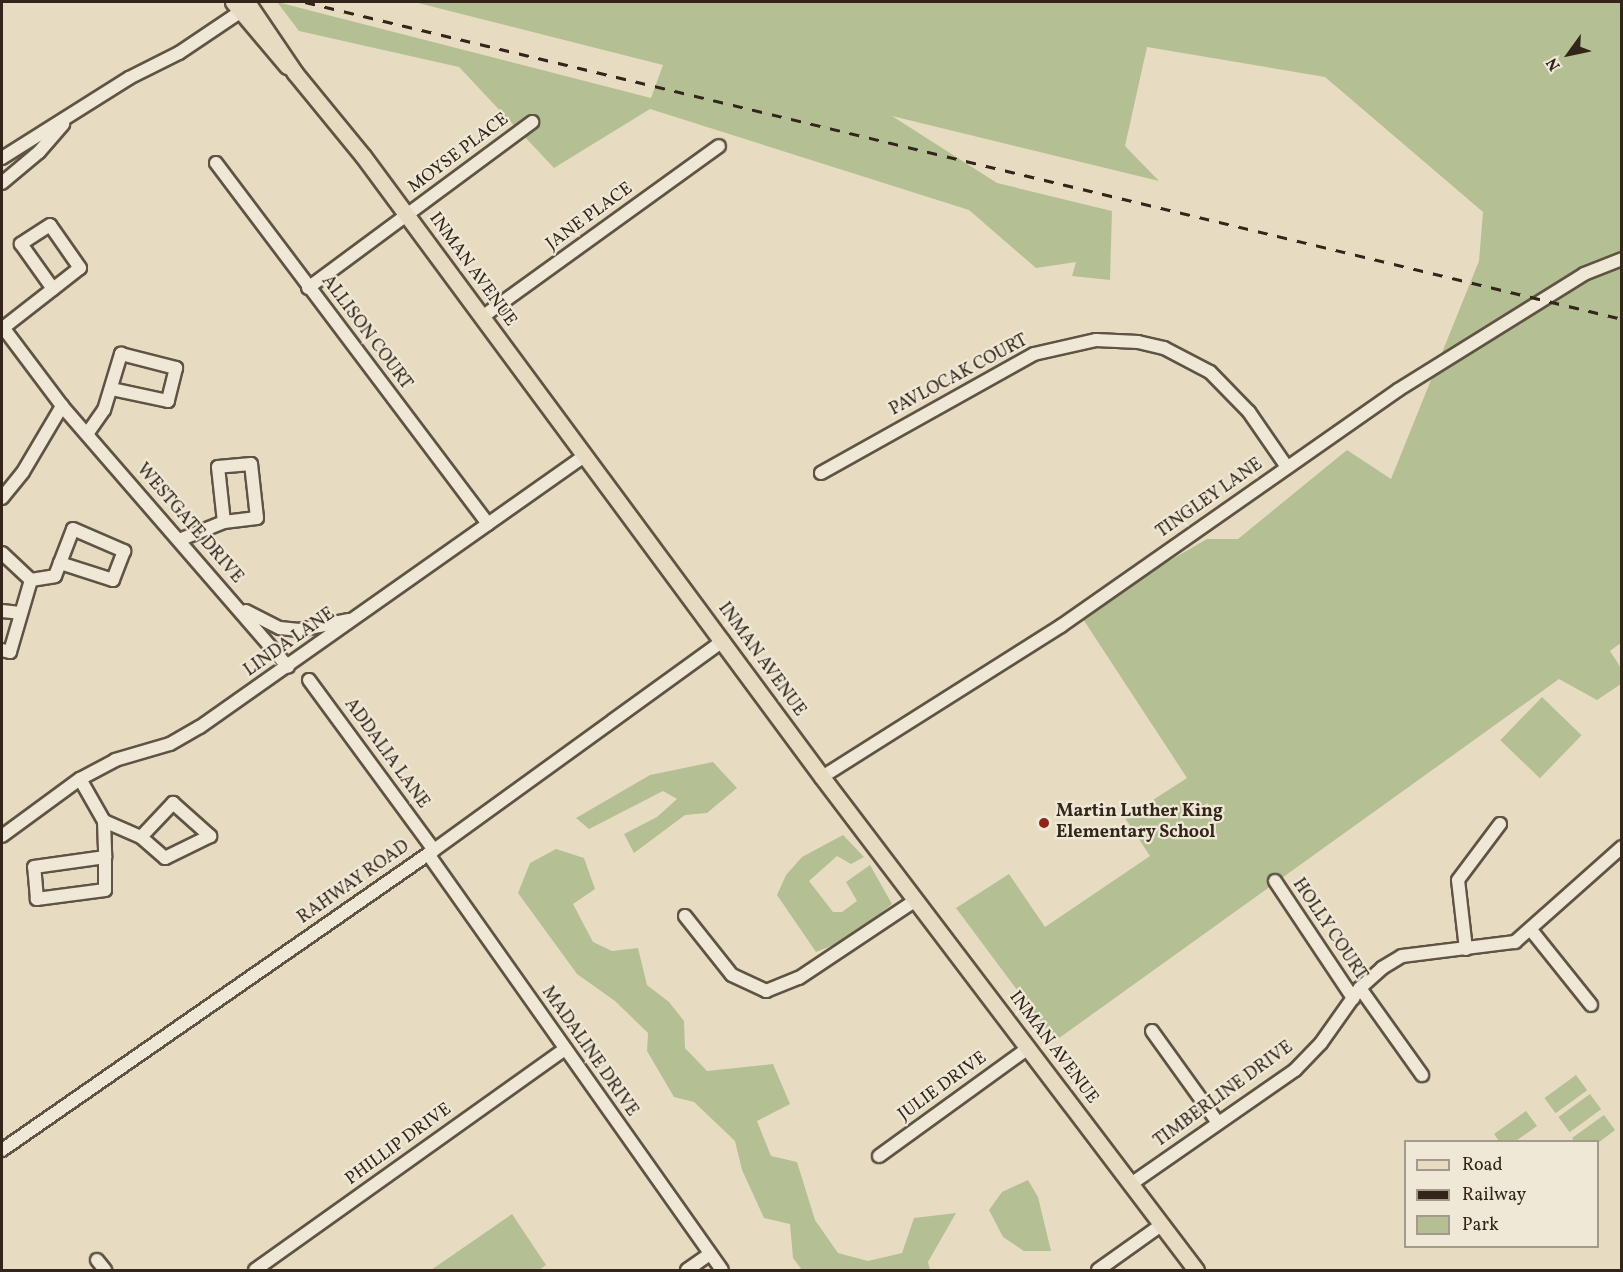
<!DOCTYPE html>
<html>
<head>
<meta charset="utf-8">
<style>
	body { margin:0 }
	#map { position:relative; width:1623px; height:1272px; overflow:hidden; background:#e7dcc1; font-family:Vollkorn,serif }
	div>[style] { position:absolute }
	.green>* { inset:0; background:#b4c093; transform-origin:0 0 }
	.roads { filter:drop-shadow(2px 0 #605344) drop-shadow(-2px 0 #605344) drop-shadow(0 2px #605344) drop-shadow(0 -2px #605344) }
	.minor>* { height:12px; margin:-6px; padding:0 6px; transform-origin:6px; border-radius:6px; background:#efe8d7 }
	.major>* { height:15px; margin:-7.5px; padding:0 7.5px; transform-origin:7.5px; border-radius:7.5px; background:#e7dcc1 }
	.rail>* { height:3px; margin-top:-1.5px; transform-origin:0; background:repeating-linear-gradient(90deg,#33251a 0 10px,transparent 0 20px) }
	.dots>* { width:16px; height:16px; translate:-50% -50%; box-sizing:border-box; border:3px solid #efe8d7; border-radius:50% }
	span { translate:-50% -50%; white-space:nowrap; text-align:center; line-height:1.15; -webkit-text-stroke:4.5px #efe8d7; paint-order:stroke }
	.street-label { font-size:18px; color:#33251a }
	.poi-label { font-size:18px; color:#33251a; font-weight:700 }
	.left { translate:0 -50%; text-align:left }
	.frame { position:absolute; inset:0; border:3px solid #33251a; pointer-events:none }
	.legend { position:absolute; left:1404px; top:1140px; width:195px; height:108px; box-sizing:border-box; background:#efe8d7; border:2px solid #a49a8b; margin:0; padding:8px 10px; list-style:none; font-size:18px; color:#33251a }
	.legend li { display:flex; align-items:center; gap:12px; height:30px }
	.legend b { width:30px; border:2px solid #a49a8b }
	.north { position:absolute; left:1539px; top:24px; width:60px; height:60px; -webkit-text-stroke:4px #efe8d7; paint-order:stroke; rotate:237deg; font-size:16px; font-weight:700; line-height:24px; text-align:center; color:#33251a }
	.north::after { content:''; display:block; margin:auto; width:21px; height:27px; background:#33251a; clip-path:polygon(50% 0,100% 100%,50% 72%,0 100%) }
</style>
</head>
<body>
<div id="map">
	<div class="green">
		<div style="clip-path:polygon(277px 2px,651px 98px,663px 65px,414px 2px,1621px 2px,1622px 642px,1610px 651px,1621px 668px,1621px 684px,1597px 700px,1559px 679px,1055px 1041px,956px 908px,1009px 874px,1045px 927px,1150px 856px,1125px 818px,1187px 778px,1079px 613px,1207px 539px,1238px 539px,1347px 450px,1391px 479px,1479px 261px,1483px 212px,1325px 77px,1147px 47px,1125px 146px,1159px 181px,892px 116px,997px 183px,1112px 211px,1110px 280px,1072px 276px,1076px 262px,1036px 268px,969px 210px,650px 109px,554px 168px,459px 67px,299px 31px)"></div>
		<div style="left:1542px;top:697px;width:55px;height:60px;rotate:44deg"></div>
		<div style="clip-path:polygon(713px 762px,737px 788px,707px 813px,685px 815px,634px 853px,624px 834px,657px 817px,677px 799px,663px 791px,589px 829px,576px 818px,650px 775px)"></div>
		<div style="clip-path:polygon(843px 835px,864px 857px,851px 864px,837px 856px,809px 881px,833px 912px,842px 912px,857px 901px,846px 882px,870px 865px,892px 904px,848px 939px,816px 952px,777px 895px,786px 875px,802px 857px)"></div>
		<div style="clip-path:polygon(556px 849px,584px 858px,595px 889px,573px 904px,593px 942px,612px 951px,638px 948px,647px 985px,669px 1002px,684px 1021px,685px 1048px,707px 1071px,773px 1064px,790px 1104px,757px 1121px,771px 1156px,797px 1162px,815px 1220px,838px 1253px,868px 1261px,902px 1253px,914px 1218px,956px 1213px,928px 1262px,930px 1270px,802px 1270px,793px 1258px,790px 1224px,764px 1218px,742px 1170px,735px 1141px,694px 1102px,674px 1097px,647px 1051px,648px 1033px,615px 1001px,577px 974px,518px 893px,530px 863px)"></div>
		<div style="left:1576px;top:1075px;width:19px;height:39px;rotate:54deg"></div>
		<div style="left:1590px;top:1094px;width:19px;height:39px;rotate:54deg"></div>
		<div style="clip-path:polygon(1526px 1111px,1537px 1126px,1516px 1141px,1499px 1141px,1494px 1134px)"></div>
		<div style="clip-path:polygon(1604px 1115px,1615px 1130px,1598px 1143px,1574px 1141px,1572px 1138px)"></div>
		<div style="clip-path:polygon(1028px 1180px,1038px 1197px,1051px 1251px,1024px 1251px,1003px 1237px,989px 1210px,1002px 1192px)"></div>
		<div style="clip-path:polygon(512px 1214px,546px 1265px,539px 1270px,431px 1270px)"></div>
	</div>
	<div class="roads">
		<div class="minor">
			<div style="left:2px;top:158px;width:150px;rotate:-32.2deg"></div>
			<div style="left:129px;top:78px;width:56px;rotate:-26.6deg"></div>
			<div style="left:179px;top:53px;width:73px;rotate:-33.9deg"></div>
			<div style="left:216px;top:163px;width:452px;rotate:53deg"></div>
			<div style="left:2px;top:183px;width:48px;rotate:-40deg"></div>
			<div style="left:39px;top:152px;width:37px;rotate:-49deg"></div>
			<div style="left:308px;top:288px;width:279px;rotate:-36.5deg"></div>
			<div style="left:482px;top:317px;width:292px;rotate:-35.8deg"></div>
			<div style="left:2px;top:326px;width:100px;rotate:53.1deg"></div>
			<div style="left:62px;top:406px;width:345px;rotate:49.1deg"></div>
			<div style="left:3px;top:328px;width:63px;rotate:-38deg"></div>
			<div style="left:53px;top:289px;width:34px;rotate:-38deg"></div>
			<div style="left:80px;top:268px;width:52px;rotate:-124.9deg"></div>
			<div style="left:50px;top:225px;width:35px;rotate:147deg"></div>
			<div style="left:21px;top:244px;width:55px;rotate:54.6deg"></div>
			<div style="left:87px;top:434px;width:29px;rotate:-55deg"></div>
			<div style="left:104px;top:410px;width:59px;rotate:-73.1deg"></div>
			<div style="left:121px;top:354px;width:57px;rotate:14.3deg"></div>
			<div style="left:176px;top:368px;width:34px;rotate:104deg"></div>
			<div style="left:168px;top:401px;width:57px;rotate:-167.9deg"></div>
			<div style="left:821px;top:473px;width:244px;rotate:-29.2deg"></div>
			<div style="left:1034px;top:354px;width:64px;rotate:-12.7deg"></div>
			<div style="left:1096px;top:340px;width:42px;rotate:2.7deg"></div>
			<div style="left:1138px;top:342px;width:27px;rotate:13deg"></div>
			<div style="left:1164px;top:348px;width:52px;rotate:27.6deg"></div>
			<div style="left:1210px;top:372px;width:56px;rotate:45.7deg"></div>
			<div style="left:1249px;top:412px;width:67px;rotate:55.4deg"></div>
			<div style="left:2px;top:498px;width:33px;rotate:-51deg"></div>
			<div style="left:23px;top:472px;width:77px;rotate:-59.4deg"></div>
			<div style="left:179px;top:540px;width:48px;rotate:-21.8deg"></div>
			<div style="left:224px;top:522px;width:33px;rotate:-7deg"></div>
			<div style="left:257px;top:518px;width:54px;rotate:-96.3deg"></div>
			<div style="left:251px;top:464px;width:33px;rotate:175deg"></div>
			<div style="left:218px;top:467px;width:55px;rotate:83.8deg"></div>
			<div style="left:2px;top:553px;width:40px;rotate:43deg"></div>
			<div style="left:31px;top:580px;width:75px;rotate:106.3deg"></div>
			<div style="left:10px;top:652px;width:8px;rotate:-166deg"></div>
			<div style="left:31px;top:580px;width:24px;rotate:-9deg"></div>
			<div style="left:55px;top:576px;width:50px;rotate:-69deg"></div>
			<div style="left:73px;top:529px;width:56px;rotate:23.3deg"></div>
			<div style="left:124px;top:551px;width:31px;rotate:111deg"></div>
			<div style="left:113px;top:580px;width:56px;rotate:-162.2deg"></div>
			<div style="left:2px;top:611px;width:18px;rotate:6deg"></div>
			<div style="left:246px;top:611px;width:38px;rotate:27deg"></div>
			<div style="left:280px;top:628px;width:19px;rotate:6deg"></div>
			<div style="left:299px;top:630px;width:51px;rotate:-11.3deg"></div>
			<div style="left:309px;top:680px;width:211px;rotate:53.7deg"></div>
			<div style="left:822px;top:777px;width:283px;rotate:-32.3deg"></div>
			<div style="left:1061px;top:626px;width:411px;rotate:-35deg"></div>
			<div style="left:1398px;top:390px;width:219px;rotate:-31.9deg"></div>
			<div style="left:1584px;top:274px;width:41px;rotate:-21.5deg"></div>
			<div style="left:80px;top:779px;width:48px;rotate:60.3deg"></div>
			<div style="left:104px;top:821px;width:36px;rotate:88deg"></div>
			<div style="left:105px;top:857px;width:33px;rotate:90deg"></div>
			<div style="left:105px;top:890px;width:69px;rotate:172.5deg"></div>
			<div style="left:37px;top:899px;width:32px;rotate:-95deg"></div>
			<div style="left:34px;top:867px;width:72px;rotate:-8deg"></div>
			<div style="left:104px;top:821px;width:40px;rotate:23.4deg"></div>
			<div style="left:141px;top:837px;width:47px;rotate:-46.7deg"></div>
			<div style="left:173px;top:803px;width:50px;rotate:41.7deg"></div>
			<div style="left:210px;top:836px;width:50px;rotate:153.9deg"></div>
			<div style="left:165px;top:858px;width:32px;rotate:-139deg"></div>
			<div style="left:2px;top:836px;width:97px;rotate:-36.2deg"></div>
			<div style="left:80px;top:779px;width:40px;rotate:-28deg"></div>
			<div style="left:115px;top:760px;width:57px;rotate:-16.2deg"></div>
			<div style="left:170px;top:744px;width:34px;rotate:-30deg"></div>
			<div style="left:200px;top:727px;width:471px;rotate:-35.2deg"></div>
			<div style="left:428px;top:854px;width:509px;rotate:54.75deg"></div>
			<div style="left:1275px;top:881px;width:141px;rotate:56.3deg"></div>
			<div style="left:685px;top:916px;width:75px;rotate:51.5deg"></div>
			<div style="left:732px;top:975px;width:38px;rotate:25deg"></div>
			<div style="left:766px;top:991px;width:35px;rotate:-22deg"></div>
			<div style="left:799px;top:978px;width:141px;rotate:-33.7deg"></div>
			<div style="left:1531px;top:930px;width:96px;rotate:51.3deg"></div>
			<div style="left:1466px;top:949px;width:69px;rotate:-96.6deg"></div>
			<div style="left:1458px;top:880px;width:70px;rotate:-53.1deg"></div>
			<div style="left:1360px;top:988px;width:107px;rotate:54.5deg"></div>
			<div style="left:1152px;top:1031px;width:113px;rotate:54.3deg"></div>
			<div style="left:2px;top:1150px;width:526px;rotate:-34.78deg"></div>
			<div style="left:434px;top:850px;width:357px;rotate:-35.9deg"></div>
			<div style="left:879px;top:1156px;width:184px;rotate:-35.9deg"></div>
			<div style="left:1131px;top:1184px;width:200px;rotate:-34.8deg"></div>
			<div style="left:1295px;top:1070px;width:37px;rotate:-46deg"></div>
			<div style="left:1321px;top:1043px;width:67px;rotate:-54.7deg"></div>
			<div style="left:1360px;top:988px;width:30px;rotate:-42deg"></div>
			<div style="left:1382px;top:968px;width:23px;rotate:-31deg"></div>
			<div style="left:1402px;top:956px;width:114px;rotate:-7.1deg"></div>
			<div style="left:1515px;top:942px;width:143px;rotate:-41.6deg"></div>
			<div style="left:97px;top:1260px;width:13px;rotate:51deg"></div>
			<div style="left:255px;top:1270px;width:381px;rotate:-35.5deg"></div>
			<div style="left:687px;top:1270px;width:28px;rotate:-35deg"></div>
			<div style="left:1098px;top:1270px;width:77px;rotate:-35.5deg"></div>
		</div>
		<div class="major">
			<div style="left:233px;top:2px;width:84px;rotate:49.8deg"></div>
			<div style="left:247px;top:2px;width:86px;rotate:55.9deg"></div>
			<div style="left:295px;top:73px;width:107px;rotate:50.7deg"></div>
			<div style="left:363px;top:156px;width:772px;rotate:53.53deg"></div>
			<div style="left:822px;top:777px;width:619px;rotate:52.82deg"></div>
		</div>
	</div>
	<div class="rail">
		<div style="left:305px;top:2px;width:1355px;rotate:13.53deg"></div>
	</div>
	<div class="dots">
		<div style="left:1044px;top:823px;background:#8f2418"></div>
	</div>
	<div class="street-label">
		<span style="left:459px;top:154px;rotate:-37deg">MOYSE PLACE</span>
		<span style="left:590px;top:217px;rotate:-36deg">JANE PLACE</span>
		<span style="left:472px;top:270px;rotate:54deg">INMAN AVENUE</span>
		<span style="left:366px;top:333px;rotate:53deg">ALLISON COURT</span>
		<span style="left:959px;top:376px;rotate:-28deg">PAVLOCAK COURT</span>
		<span style="left:1210px;top:499px;rotate:-35deg">TINGLEY LANE</span>
		<span style="left:189px;top:524px;rotate:49deg">WESTGATE DRIVE</span>
		<span style="left:290px;top:643px;rotate:-35deg">LINDA LANE</span>
		<span style="left:761px;top:660px;rotate:54deg">INMAN AVENUE</span>
		<span style="left:386px;top:754px;rotate:54deg">ADDALIA LANE</span>
		<span style="left:354px;top:883px;rotate:-35deg">RAHWAY ROAD</span>
		<span style="left:1329px;top:930px;rotate:56deg">HOLLY COURT</span>
		<span style="left:1053px;top:1048px;rotate:53deg">INMAN AVENUE</span>
		<span style="left:589px;top:1052px;rotate:55deg">MADALINE DRIVE</span>
		<span style="left:943px;top:1087px;rotate:-36deg">JULIE DRIVE</span>
		<span style="left:1224px;top:1095px;rotate:-36deg">TIMBERLINE DRIVE</span>
		<span style="left:399px;top:1145px;rotate:-36deg">PHILLIP DRIVE</span>
	</div>
	<div class="poi-label">
		<span class="left" style="left:1056px;top:823px">Martin Luther King<br>Elementary School</span>
	</div>
	<div class="frame"></div>
	<ul class="legend">
	<li><b style="height:8px;background:#e7dcc1"></b>Road</li>
	<li><b style="height:8px;background:#33251a"></b>Railway</li>
	<li><b style="height:16px;background:#b4c093"></b>Park</li>
	</ul>
	<div class="north">N</div>
</div>
</body>
</html>
